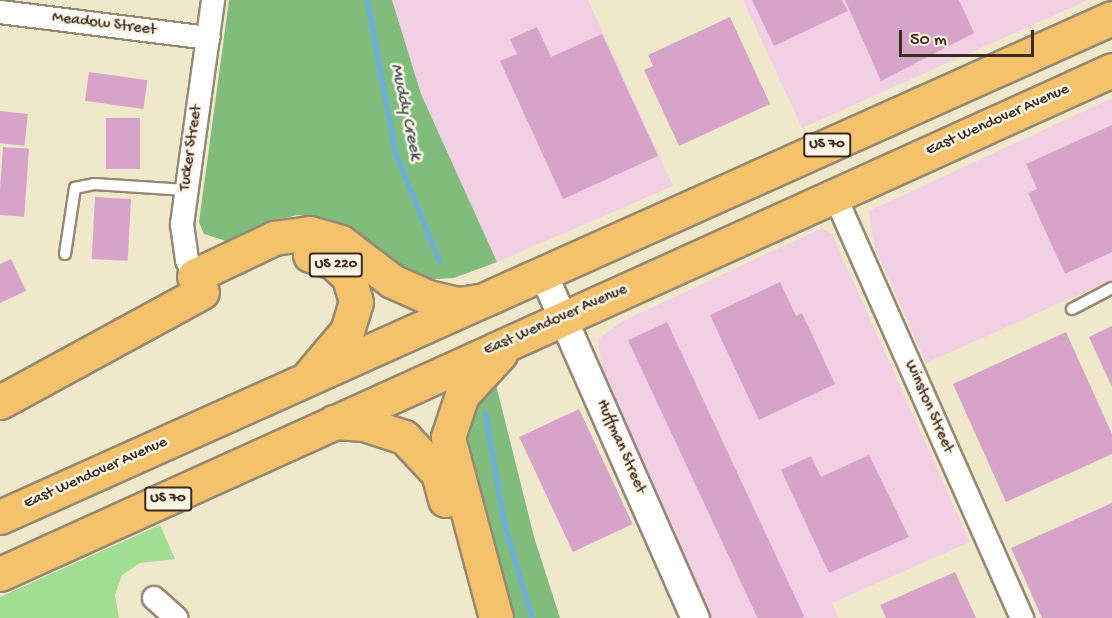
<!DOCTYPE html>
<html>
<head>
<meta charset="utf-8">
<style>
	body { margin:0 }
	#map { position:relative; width:1112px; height:618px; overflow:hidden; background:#f0e8cb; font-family:"Gochi Hand",sans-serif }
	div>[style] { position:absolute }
	.built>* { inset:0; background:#f1d0e4 }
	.green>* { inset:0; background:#a0de92 }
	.forest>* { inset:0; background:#80bd7c }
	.stream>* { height:5px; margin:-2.5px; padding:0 2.5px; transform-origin:2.5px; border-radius:2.5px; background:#6daee1 }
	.building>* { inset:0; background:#d6a4c9; transform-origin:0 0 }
	.roads { filter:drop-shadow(2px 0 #968974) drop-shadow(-2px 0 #968974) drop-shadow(0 2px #968974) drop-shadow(0 -2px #968974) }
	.service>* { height:10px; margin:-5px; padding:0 5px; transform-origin:5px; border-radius:5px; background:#fff }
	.minor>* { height:22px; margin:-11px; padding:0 11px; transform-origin:11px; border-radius:11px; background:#fff }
	.tertiary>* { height:27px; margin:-13.5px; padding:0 13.5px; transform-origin:13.5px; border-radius:13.5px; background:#fff }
	.trunk>* { height:33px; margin:-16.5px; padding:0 16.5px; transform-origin:16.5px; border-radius:16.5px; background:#f3c26a }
	.motorway>* { height:33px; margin:-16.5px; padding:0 16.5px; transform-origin:16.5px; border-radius:16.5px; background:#f3c26a }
	span { translate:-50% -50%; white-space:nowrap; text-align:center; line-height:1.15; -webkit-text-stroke:5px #fcf5e5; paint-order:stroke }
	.shield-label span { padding:2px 4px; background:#fcf5e5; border:2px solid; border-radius:4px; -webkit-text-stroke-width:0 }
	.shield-label { font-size:15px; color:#3b2a1e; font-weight:700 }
	.street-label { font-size:16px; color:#3b2a1e }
	.water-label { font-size:18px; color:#4c5862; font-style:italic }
	.scale { position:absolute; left:899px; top:30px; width:135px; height:27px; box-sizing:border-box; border:3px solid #3b2a1e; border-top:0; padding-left:8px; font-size:18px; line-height:21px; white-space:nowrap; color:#3b2a1e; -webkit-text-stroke:4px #fcf5e5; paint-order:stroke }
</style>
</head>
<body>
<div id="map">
	<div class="built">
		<div style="clip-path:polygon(392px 0,588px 0,673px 186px,497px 262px,421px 94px)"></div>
		<div style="clip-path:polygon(743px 0,1088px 0,802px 128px)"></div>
		<div style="clip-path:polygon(1112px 98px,1112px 280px,926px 363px,874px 246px,869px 211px)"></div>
		<div style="clip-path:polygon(822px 228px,832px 234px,970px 542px,832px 603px,838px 618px,711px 618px,602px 372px,598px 339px,623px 321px)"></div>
	</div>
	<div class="green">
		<div style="clip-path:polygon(160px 525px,175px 559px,140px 563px,122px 575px,115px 595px,119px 618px,0 618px,0 597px)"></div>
	</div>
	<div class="forest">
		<div style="clip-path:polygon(229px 0,392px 0,421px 94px,497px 262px,454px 278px,421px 280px,334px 221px,298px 215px,261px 224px,226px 241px,204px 234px,199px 222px)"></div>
		<div style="clip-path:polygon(495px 381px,534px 537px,560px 618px,507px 618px,461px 429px)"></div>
	</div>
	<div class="stream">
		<div style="left:367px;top:0;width:155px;rotate:79.6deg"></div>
		<div style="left:395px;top:152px;width:118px;rotate:68deg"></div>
		<div style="left:485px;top:413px;width:113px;rotate:80.3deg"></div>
		<div style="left:504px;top:524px;width:98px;rotate:73.4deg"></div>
	</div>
	<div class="building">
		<div style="clip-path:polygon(752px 0,842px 0,848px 11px,774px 46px)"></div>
		<div style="clip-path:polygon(845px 0,959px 0,974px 33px,881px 81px)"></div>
		<div style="clip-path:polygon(730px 17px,770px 104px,679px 146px,644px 70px,653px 66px,648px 55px)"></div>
		<div style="clip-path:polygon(537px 27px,551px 57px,602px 34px,658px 156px,563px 199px,500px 61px,517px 54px,510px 39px)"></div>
		<div style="left:89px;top:72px;width:59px;height:29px;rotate:8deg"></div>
		<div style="left:0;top:111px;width:28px;height:32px;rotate:6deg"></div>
		<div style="left:140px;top:118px;width:51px;height:34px;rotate:90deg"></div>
		<div style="clip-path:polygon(1112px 125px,1112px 252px,1065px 274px,1028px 193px,1037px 189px,1026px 164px)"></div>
		<div style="left:3px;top:147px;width:26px;height:68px;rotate:4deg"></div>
		<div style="left:95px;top:197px;width:36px;height:62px;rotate:3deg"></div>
		<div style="clip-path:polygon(11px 259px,26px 291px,0 303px,0 264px)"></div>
		<div style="clip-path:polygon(780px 282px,796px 316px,802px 313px,835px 384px,759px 420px,710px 315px)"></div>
		<div style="left:667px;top:322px;width:325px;height:43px;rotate:65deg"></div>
		<div style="clip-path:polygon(1112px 326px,1112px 387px,1089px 337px)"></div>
		<div style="clip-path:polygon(1066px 332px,1112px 434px,1112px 454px,1006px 502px,953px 384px)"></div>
		<div style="left:579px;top:409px;width:127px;height:66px;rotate:65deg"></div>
		<div style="clip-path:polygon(869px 455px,909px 537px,829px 573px,781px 470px,811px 456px,821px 477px)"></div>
		<div style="clip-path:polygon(1112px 503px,1112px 618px,1042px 618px,1011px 548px)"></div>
		<div style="clip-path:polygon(955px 572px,976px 618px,886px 618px,880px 605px)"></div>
	</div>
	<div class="roads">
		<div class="service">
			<div style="left:65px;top:254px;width:67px;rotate:-81.4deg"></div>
			<div style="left:75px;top:188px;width:19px;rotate:-12deg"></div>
			<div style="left:94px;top:184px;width:92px;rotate:3.7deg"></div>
			<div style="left:1072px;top:309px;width:45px;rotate:-27.7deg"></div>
		</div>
		<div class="minor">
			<div style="left:0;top:12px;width:210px;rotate:7.1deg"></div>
			<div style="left:835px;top:196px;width:462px;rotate:66.1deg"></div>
			<div style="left:200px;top:288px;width:31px;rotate:-115deg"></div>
			<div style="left:187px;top:260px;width:36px;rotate:-98deg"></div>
			<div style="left:182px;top:224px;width:226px;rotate:-82.1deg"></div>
			<div style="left:154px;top:598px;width:30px;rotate:42deg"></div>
		</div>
		<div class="tertiary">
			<div style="left:544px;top:276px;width:374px;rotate:66.2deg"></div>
		</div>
		<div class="trunk">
			<div style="left:194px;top:276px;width:89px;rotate:-25.4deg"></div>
			<div style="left:274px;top:238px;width:36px;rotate:-8deg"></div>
			<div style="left:310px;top:233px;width:32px;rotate:16deg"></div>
			<div style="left:341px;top:242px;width:64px;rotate:37.4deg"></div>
			<div style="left:392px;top:281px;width:39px;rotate:24deg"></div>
			<div style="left:428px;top:297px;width:31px;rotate:13deg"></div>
			<div style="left:458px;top:304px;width:21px;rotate:-8deg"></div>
			<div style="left:310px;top:375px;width:57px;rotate:-49.9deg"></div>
			<div style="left:347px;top:331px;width:30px;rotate:-73deg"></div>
			<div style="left:356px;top:302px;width:26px;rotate:-106deg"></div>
			<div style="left:349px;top:277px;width:22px;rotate:-137deg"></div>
			<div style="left:333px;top:262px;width:24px;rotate:-163deg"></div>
			<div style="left:334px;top:422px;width:30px;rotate:4deg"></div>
			<div style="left:364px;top:424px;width:42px;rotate:18deg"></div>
			<div style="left:404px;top:437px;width:50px;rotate:46.6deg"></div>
			<div style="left:438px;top:473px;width:28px;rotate:75deg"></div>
			<div style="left:0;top:517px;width:1219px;rotate:-24.17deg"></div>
			<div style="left:0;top:574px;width:1221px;rotate:-24.38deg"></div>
			<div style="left:496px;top:618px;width:187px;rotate:-104.9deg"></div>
			<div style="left:448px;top:437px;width:44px;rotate:-71.6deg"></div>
			<div style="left:462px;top:395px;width:56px;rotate:-47.2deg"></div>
		</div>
		<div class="motorway">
			<div style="left:0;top:402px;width:230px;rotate:-28.6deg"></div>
		</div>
	</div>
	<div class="shield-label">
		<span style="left:827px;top:145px">US 70</span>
		<span style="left:336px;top:265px">US 220</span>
		<span style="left:168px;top:499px">US 70</span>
	</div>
	<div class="street-label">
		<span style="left:104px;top:25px;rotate:7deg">Meadow Street</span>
		<span style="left:998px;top:121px;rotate:-24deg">East Wendover Avenue</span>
		<span style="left:192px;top:148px;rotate:-82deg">Tucker Street</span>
		<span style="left:556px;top:321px;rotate:-24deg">East Wendover Avenue</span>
		<span style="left:928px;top:407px;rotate:66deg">Winston Street</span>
		<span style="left:620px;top:447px;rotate:66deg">Huffman Street</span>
		<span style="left:96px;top:474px;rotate:-24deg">East Wendover Avenue</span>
	</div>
	<div class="water-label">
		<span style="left:405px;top:112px;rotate:78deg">Muddy Creek</span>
	</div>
	<div class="scale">50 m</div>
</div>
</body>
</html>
